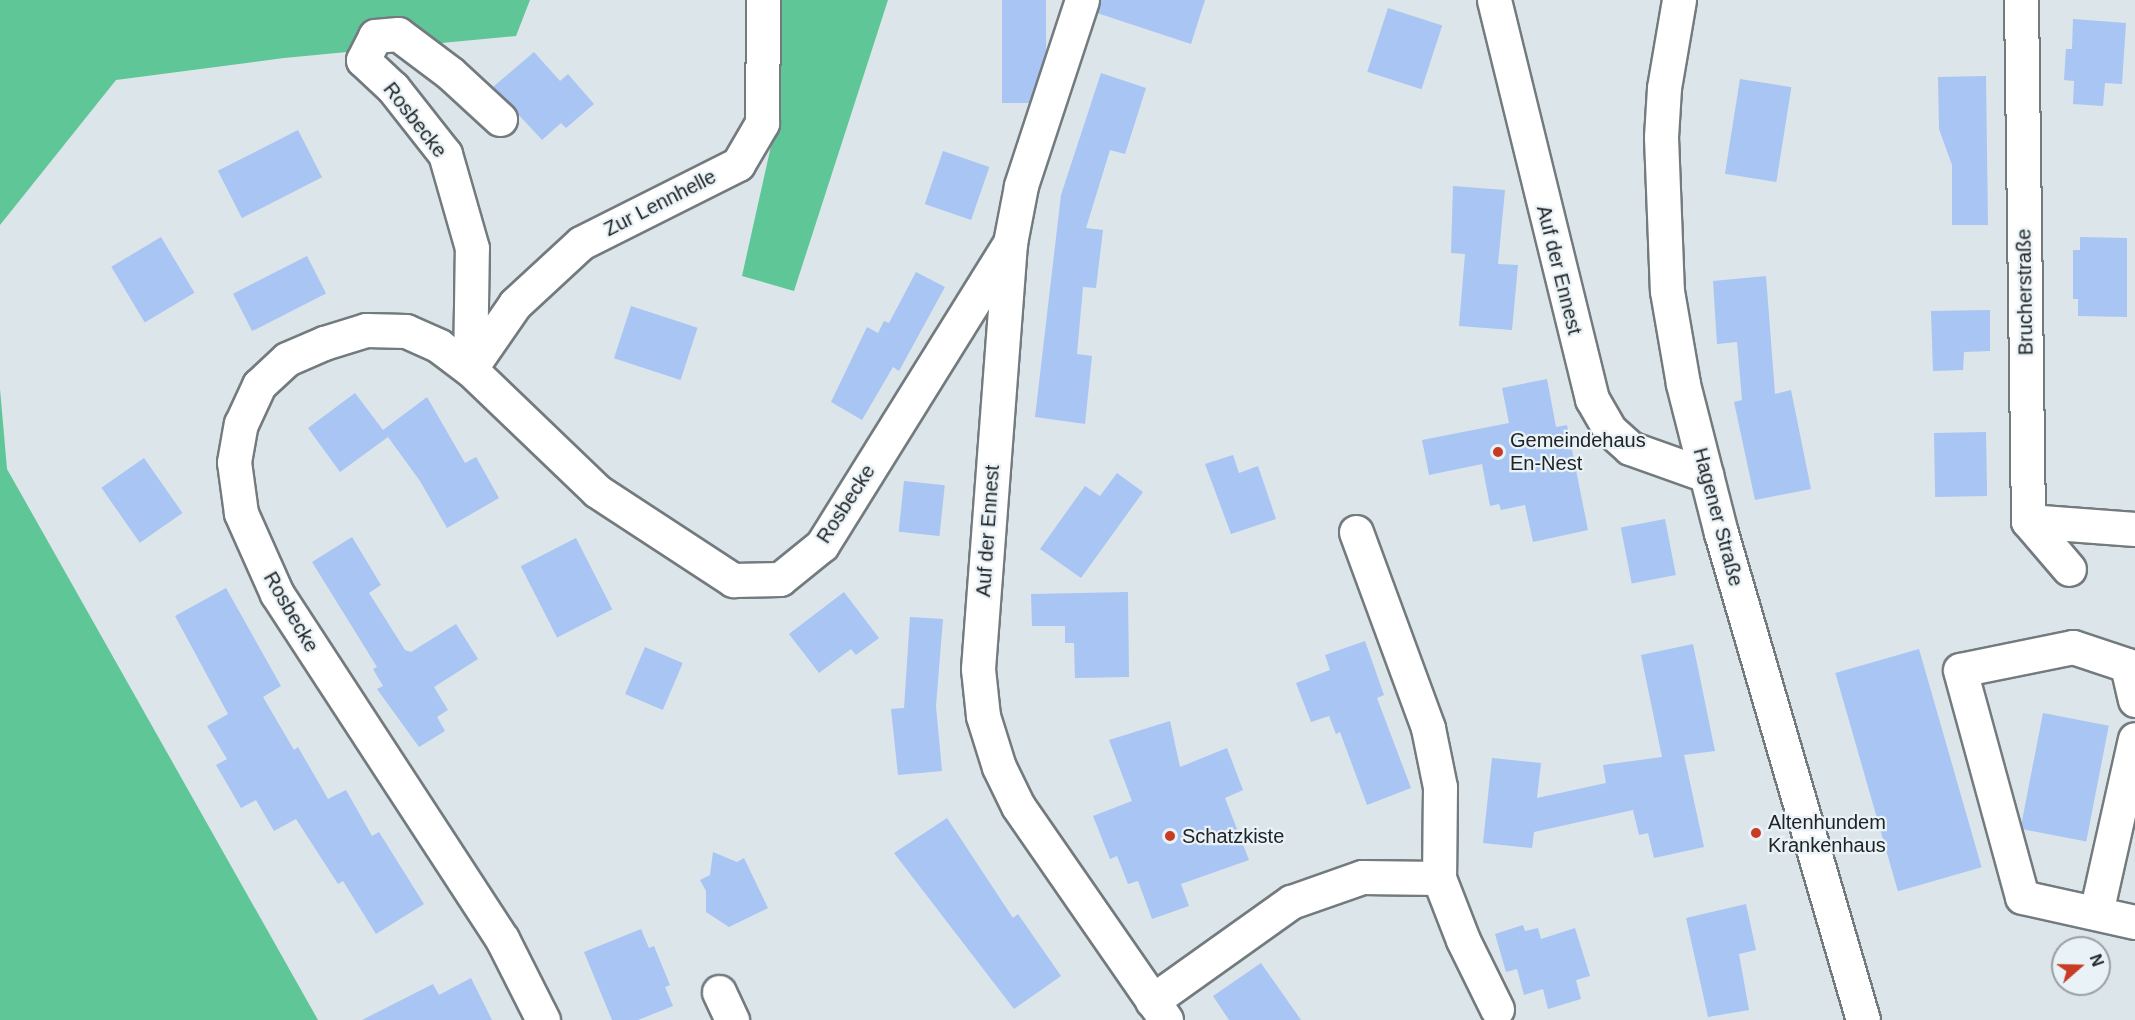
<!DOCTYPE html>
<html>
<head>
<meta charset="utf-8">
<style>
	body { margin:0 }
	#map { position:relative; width:2135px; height:1020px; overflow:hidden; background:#dce5e9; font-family:Arial,sans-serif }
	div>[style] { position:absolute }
	.forest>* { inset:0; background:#5ec697 }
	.building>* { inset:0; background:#a9c5f3; transform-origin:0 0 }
	.roads { filter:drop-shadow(2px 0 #737b7f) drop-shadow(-2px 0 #737b7f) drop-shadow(0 2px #737b7f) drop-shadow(0 -2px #737b7f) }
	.minor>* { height:33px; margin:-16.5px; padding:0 16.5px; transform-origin:16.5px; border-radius:16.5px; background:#fff }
	.major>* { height:33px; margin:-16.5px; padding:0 16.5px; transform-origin:16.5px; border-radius:16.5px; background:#fff }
	.dots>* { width:16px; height:16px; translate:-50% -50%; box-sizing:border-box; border:3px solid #e9f2f6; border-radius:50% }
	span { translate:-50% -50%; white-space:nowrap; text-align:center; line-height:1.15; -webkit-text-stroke:4.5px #e9f2f6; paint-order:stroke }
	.street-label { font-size:20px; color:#212426 }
	.poi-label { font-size:20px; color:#212426 }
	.left { translate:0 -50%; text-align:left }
	.north { position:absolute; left:2051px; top:936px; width:60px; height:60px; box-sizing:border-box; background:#e9f2f6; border:2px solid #99a0a3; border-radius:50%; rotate:70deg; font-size:16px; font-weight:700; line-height:24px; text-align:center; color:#212426 }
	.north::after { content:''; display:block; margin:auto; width:21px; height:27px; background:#c83c25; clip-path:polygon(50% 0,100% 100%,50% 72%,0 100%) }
</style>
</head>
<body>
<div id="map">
	<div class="forest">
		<div style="clip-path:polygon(0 0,530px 0,516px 36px,284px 58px,116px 80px,0 225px)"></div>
		<div style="clip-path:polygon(776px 0,888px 0,794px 291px,742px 276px,775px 128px)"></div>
		<div style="clip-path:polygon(0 389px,7px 469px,318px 1020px,0 1020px)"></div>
	</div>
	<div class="building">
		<div style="left:1002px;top:0;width:44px;height:103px"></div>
		<div style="clip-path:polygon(1100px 0,1205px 0,1191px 44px,1097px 13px)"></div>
		<div style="left:1388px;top:8px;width:57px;height:67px;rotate:18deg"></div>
		<div style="clip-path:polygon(2073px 19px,2126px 23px,2122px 84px,2105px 83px,2103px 106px,2073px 104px,2074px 81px,2064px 80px,2066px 49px,2072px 49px)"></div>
		<div style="clip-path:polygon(534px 52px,560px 81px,568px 74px,594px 104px,566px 128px,561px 123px,542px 140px,493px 87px)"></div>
		<div style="clip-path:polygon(1101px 73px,1146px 88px,1125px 154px,1110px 150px,1086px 228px,1103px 230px,1096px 288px,1083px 287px,1077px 354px,1092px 356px,1085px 424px,1035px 417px,1061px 195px)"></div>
		<div style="clip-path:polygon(1986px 76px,1988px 225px,1952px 225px,1952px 165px,1939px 129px,1938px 77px)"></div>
		<div style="left:1740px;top:79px;width:52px;height:96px;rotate:9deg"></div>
		<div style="left:298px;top:130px;width:53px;height:90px;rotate:63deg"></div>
		<div style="left:943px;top:151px;width:49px;height:56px;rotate:19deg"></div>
		<div style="clip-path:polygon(1453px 186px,1505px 190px,1498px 264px,1518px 265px,1512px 330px,1459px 326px,1465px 254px,1451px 253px)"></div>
		<div style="left:161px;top:237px;width:65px;height:58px;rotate:59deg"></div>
		<div style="clip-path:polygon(2080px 237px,2127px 238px,2127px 317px,2078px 316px,2078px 299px,2073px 299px,2073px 250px,2080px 250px)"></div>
		<div style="left:307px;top:256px;width:42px;height:83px;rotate:63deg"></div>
		<div style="clip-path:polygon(916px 272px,945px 287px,899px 371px,893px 367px,862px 420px,831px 402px,867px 327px,878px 333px,884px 321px,889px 323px)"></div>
		<div style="clip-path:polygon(1766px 276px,1775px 394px,1791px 390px,1811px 489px,1755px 500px,1734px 402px,1742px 400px,1737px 342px,1717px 344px,1713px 281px)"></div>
		<div style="left:631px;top:306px;width:70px;height:55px;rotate:18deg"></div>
		<div style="clip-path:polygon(1990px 310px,1990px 351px,1964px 352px,1963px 370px,1933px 371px,1931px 311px)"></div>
		<div style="clip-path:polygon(1547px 379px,1556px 427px,1567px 425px,1588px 530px,1533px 542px,1525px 505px,1501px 510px,1499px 504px,1490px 506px,1482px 464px,1429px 475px,1422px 440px,1509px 423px,1502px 388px)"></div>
		<div style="clip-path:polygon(355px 393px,383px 430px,427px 397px,465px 463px,476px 457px,499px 498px,447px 528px,420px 481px,388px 437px,340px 472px,308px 428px)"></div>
		<div style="left:1986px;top:432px;width:64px;height:52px;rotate:89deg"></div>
		<div style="clip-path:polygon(1233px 455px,1239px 473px,1258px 466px,1276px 519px,1231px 534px,1205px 464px)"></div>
		<div style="left:144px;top:458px;width:67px;height:52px;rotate:55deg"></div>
		<div style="clip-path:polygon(1117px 473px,1143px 492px,1081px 578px,1040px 549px,1085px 486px,1100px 496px)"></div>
		<div style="left:904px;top:481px;width:41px;height:51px;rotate:6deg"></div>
		<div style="left:1665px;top:519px;width:57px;height:45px;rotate:79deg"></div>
		<div style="clip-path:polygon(352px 537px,381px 585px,369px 593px,405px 650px,411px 652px,456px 624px,478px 659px,434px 687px,448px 710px,437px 717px,445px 731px,419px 747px,377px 689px,383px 686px,373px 669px,377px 667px,312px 562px)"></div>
		<div style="left:576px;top:538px;width:80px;height:62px;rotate:63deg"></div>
		<div style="clip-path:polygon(226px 588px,281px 686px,263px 697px,294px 750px,298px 747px,328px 799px,346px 790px,372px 836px,379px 832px,424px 904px,376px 934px,343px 881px,338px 884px,296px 819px,274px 831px,256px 800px,241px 808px,216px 765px,227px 759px,207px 726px,228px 714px,175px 616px)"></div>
		<div style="clip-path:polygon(844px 592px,879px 638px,856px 655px,851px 649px,819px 673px,789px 634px)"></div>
		<div style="clip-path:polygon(1128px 592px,1129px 677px,1075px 678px,1074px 643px,1065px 643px,1065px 626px,1032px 626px,1031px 594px)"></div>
		<div style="clip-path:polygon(910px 617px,943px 619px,936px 706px,942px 771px,898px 775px,891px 709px,904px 708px)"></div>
		<div style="clip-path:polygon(1365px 641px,1384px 695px,1377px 698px,1411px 788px,1367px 805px,1340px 732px,1336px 734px,1329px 716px,1311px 722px,1296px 683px,1330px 670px,1325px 655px)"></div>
		<div style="clip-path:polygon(1693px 644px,1715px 751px,1684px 755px,1704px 847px,1654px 858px,1648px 833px,1639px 835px,1633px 810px,1534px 832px,1532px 848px,1483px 843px,1492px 758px,1541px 763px,1537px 798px,1606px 783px,1603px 765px,1662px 757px,1641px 655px)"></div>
		<div style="left:645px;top:647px;width:41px;height:51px;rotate:23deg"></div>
		<div style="left:1919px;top:649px;width:227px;height:87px;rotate:74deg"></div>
		<div style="left:2043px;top:713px;width:67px;height:118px;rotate:11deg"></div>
		<div style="clip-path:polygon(1170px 721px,1180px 767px,1227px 748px,1243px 790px,1225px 798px,1249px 860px,1181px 884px,1189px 906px,1152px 919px,1138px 881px,1128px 884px,1117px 856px,1110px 859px,1093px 816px,1132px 801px,1109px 740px)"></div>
		<div style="clip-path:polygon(947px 818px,1013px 918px,1018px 914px,1061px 976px,1014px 1009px,894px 853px)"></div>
		<div style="clip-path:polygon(713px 852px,737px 862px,744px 858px,768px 908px,729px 927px,706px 912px,706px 891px,700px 880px,710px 875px)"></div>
		<div style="clip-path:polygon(1746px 904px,1756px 950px,1739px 954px,1749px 1010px,1708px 1017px,1686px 918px)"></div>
		<div style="clip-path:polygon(1523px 925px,1525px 931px,1538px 928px,1541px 939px,1575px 928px,1590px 976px,1576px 980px,1581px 999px,1548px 1009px,1543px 989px,1524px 995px,1517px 969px,1506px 972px,1495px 934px)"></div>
		<div style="clip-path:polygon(641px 929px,649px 948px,654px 946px,670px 985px,665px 987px,673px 1006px,638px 1020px,612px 1020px,584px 952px)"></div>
		<div style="clip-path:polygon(1261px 963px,1301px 1020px,1229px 1020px,1213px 996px)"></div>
		<div style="clip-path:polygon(471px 978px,492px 1020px,362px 1020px,433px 984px,439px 995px)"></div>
	</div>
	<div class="roads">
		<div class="minor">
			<div style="left:1082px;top:0;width:196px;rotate:108.2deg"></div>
			<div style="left:1021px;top:186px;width:58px;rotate:100.9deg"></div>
			<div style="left:1010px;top:243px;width:427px;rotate:94.3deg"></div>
			<div style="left:978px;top:669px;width:47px;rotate:83.9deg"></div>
			<div style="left:983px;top:716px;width:53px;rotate:72.6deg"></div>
			<div style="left:999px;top:767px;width:43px;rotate:64deg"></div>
			<div style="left:1018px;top:806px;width:260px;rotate:55.3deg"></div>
			<div style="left:1494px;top:0;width:411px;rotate:76.2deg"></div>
			<div style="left:1592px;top:399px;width:36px;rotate:60deg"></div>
			<div style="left:1610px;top:430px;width:27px;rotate:42deg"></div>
			<div style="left:1630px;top:448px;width:81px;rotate:19.6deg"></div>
			<div style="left:2021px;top:0;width:521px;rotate:89.23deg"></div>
			<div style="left:2028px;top:521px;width:63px;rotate:49.5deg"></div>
			<div style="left:470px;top:369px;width:121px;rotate:-89.1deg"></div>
			<div style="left:472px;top:248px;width:98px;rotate:-106deg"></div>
			<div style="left:445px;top:154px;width:84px;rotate:-128.2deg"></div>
			<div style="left:393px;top:88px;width:41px;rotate:-137deg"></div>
			<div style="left:363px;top:60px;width:27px;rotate:-63deg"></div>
			<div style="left:375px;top:36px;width:23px;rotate:-5deg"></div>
			<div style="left:398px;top:34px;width:65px;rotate:36.9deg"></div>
			<div style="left:450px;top:73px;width:68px;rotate:42.6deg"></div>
			<div style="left:470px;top:369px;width:79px;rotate:-55.3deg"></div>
			<div style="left:515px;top:304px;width:90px;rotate:-42.7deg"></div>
			<div style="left:581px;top:243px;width:176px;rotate:-26.7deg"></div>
			<div style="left:738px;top:164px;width:48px;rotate:-59.7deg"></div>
			<div style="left:762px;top:123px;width:123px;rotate:-89.5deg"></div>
			<div style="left:2028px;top:521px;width:107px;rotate:4.3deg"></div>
			<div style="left:1356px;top:532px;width:209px;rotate:69.8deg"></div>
			<div style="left:1428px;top:728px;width:60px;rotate:78.5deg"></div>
			<div style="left:1440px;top:787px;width:91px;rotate:90.6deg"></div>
			<div style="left:1439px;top:878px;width:66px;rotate:68.8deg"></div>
			<div style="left:1463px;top:940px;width:77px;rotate:63.8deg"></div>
			<div style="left:2135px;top:700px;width:36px;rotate:-103deg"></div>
			<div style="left:2127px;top:665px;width:57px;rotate:-161.6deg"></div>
			<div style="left:2073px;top:647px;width:115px;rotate:168.5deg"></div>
			<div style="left:1960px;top:670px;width:235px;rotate:74.7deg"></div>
			<div style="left:2022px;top:897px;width:116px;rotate:12.5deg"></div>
			<div style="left:2096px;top:913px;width:178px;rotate:-77.4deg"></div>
			<div style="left:719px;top:992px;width:31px;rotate:65deg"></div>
			<div style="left:1152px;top:1001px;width:171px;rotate:-35.5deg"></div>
			<div style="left:1291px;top:902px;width:75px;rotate:-19.4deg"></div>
			<div style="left:1362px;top:877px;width:77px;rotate:0.7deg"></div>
			<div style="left:543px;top:1020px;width:91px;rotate:-116.8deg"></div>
			<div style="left:502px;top:939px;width:412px;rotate:-123.1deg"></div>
			<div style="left:277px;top:594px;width:89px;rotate:-114deg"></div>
			<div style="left:241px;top:513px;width:51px;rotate:-97.8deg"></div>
			<div style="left:234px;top:462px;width:39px;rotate:-80deg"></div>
			<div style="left:241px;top:424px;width:43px;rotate:-65.2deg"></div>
			<div style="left:259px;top:385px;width:38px;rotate:-43deg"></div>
			<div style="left:287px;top:359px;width:40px;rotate:-23.4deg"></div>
			<div style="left:324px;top:343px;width:44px;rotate:-17.2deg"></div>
			<div style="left:366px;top:330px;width:40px;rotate:1.4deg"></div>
			<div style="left:406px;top:331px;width:36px;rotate:24deg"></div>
			<div style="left:439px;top:346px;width:39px;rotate:37deg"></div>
			<div style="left:470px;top:369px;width:176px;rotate:43.8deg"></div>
			<div style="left:597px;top:491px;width:163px;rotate:33.2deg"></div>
			<div style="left:733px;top:580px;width:47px;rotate:-1.2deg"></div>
			<div style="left:780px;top:579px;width:54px;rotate:-39deg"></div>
			<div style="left:822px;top:545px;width:356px;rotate:-58.1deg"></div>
		</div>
		<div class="major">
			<div style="left:1679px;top:0;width:89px;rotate:99.7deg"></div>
			<div style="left:1664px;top:88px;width:49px;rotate:93.5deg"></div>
			<div style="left:1661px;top:137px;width:154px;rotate:87.8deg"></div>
			<div style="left:1667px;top:291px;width:94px;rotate:80.2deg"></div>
			<div style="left:1683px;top:384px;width:154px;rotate:75.7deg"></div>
			<div style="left:1721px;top:533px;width:507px;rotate:73.74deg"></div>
		</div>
	</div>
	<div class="dots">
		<div style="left:1498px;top:452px;background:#c83c25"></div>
		<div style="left:1756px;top:833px;background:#c83c25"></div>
		<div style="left:1170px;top:836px;background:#c83c25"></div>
	</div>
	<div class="street-label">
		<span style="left:415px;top:120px;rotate:52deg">Rosbecke</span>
		<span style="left:660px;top:203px;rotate:-27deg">Zur Lennhelle</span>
		<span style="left:1559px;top:270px;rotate:76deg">Auf der Ennest</span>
		<span style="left:2025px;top:292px;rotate:-91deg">Brucherstraße</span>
		<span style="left:846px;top:504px;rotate:-57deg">Rosbecke</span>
		<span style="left:1718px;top:517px;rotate:75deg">Hagener Straße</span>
		<span style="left:988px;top:531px;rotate:-86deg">Auf der Ennest</span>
		<span style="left:291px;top:612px;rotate:60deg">Rosbecke</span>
	</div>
	<div class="poi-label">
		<span class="left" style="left:1510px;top:452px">Gemeindehaus<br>En-Nest</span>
		<span class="left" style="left:1768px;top:834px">Altenhundem<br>Krankenhaus</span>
		<span class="left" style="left:1182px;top:836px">Schatzkiste</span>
	</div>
	<div class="north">N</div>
</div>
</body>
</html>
